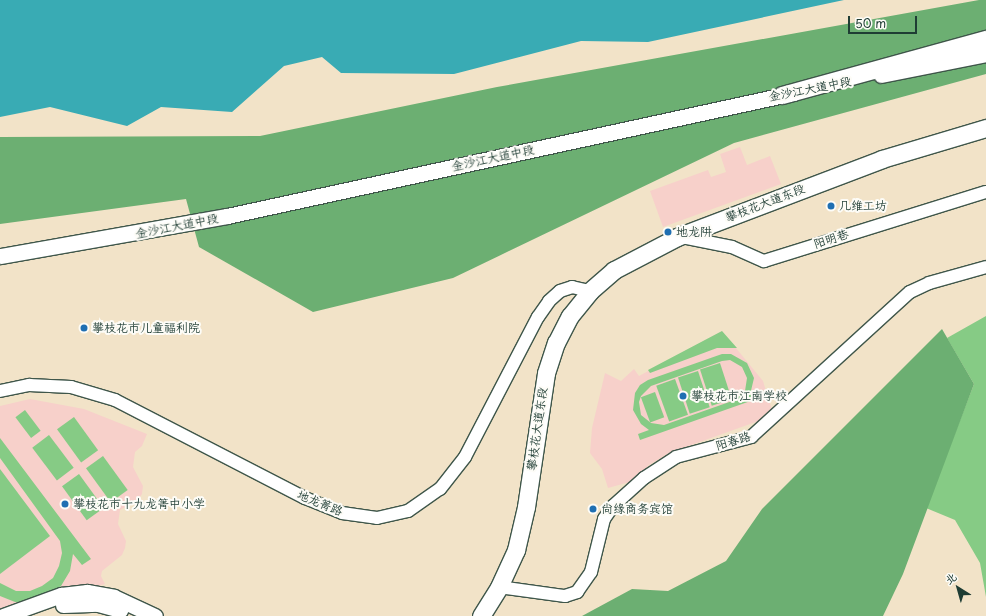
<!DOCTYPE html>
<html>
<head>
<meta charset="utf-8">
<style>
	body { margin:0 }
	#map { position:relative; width:986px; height:616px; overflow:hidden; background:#f2e3c8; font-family:"Playpen Sans","LXGW WenKai TC",sans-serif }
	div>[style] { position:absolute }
	.built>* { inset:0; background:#f7d0ca }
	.green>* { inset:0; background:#86cb85; transform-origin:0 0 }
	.forest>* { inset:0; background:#6caf72 }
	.water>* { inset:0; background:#39abb4 }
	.roads { filter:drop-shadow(1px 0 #3f564a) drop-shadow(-1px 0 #3f564a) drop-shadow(0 1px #3f564a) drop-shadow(0 -1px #3f564a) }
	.minor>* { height:12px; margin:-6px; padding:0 6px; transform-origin:6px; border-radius:6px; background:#fff }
	.major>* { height:15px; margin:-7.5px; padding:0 7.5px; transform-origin:7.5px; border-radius:7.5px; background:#fff }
	.highway>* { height:17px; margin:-8.5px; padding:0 8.5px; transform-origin:8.5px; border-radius:8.5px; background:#fff }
	.dots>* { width:11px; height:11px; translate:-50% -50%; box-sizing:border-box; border:2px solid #fdfcf7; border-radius:50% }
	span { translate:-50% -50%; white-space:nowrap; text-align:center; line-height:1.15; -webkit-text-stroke:4px #fdfcf7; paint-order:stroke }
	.street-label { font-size:12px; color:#1f3d34 }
	.poi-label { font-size:12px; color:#1f3d34 }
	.left { translate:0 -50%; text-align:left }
	.north { position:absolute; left:938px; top:568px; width:40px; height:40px; -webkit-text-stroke:3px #fdfcf7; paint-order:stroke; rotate:323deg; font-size:11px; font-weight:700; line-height:16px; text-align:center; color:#1f3d34 }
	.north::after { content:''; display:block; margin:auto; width:14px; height:18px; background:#1f3d34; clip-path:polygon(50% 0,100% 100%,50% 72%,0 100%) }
	.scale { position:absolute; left:848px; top:16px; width:69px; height:18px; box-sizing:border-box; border:2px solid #1f3d34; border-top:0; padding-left:5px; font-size:12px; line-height:14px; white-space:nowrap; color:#1f3d34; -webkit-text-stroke:3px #fdfcf7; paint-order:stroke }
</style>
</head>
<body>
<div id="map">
	<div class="built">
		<div style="clip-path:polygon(740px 147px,747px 165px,770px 156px,781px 184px,663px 227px,650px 191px,708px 170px,711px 177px,726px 172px,720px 154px)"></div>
		<div style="clip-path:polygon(722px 331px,763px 381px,772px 410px,767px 418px,669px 453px,649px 465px,633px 481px,608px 488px,602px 469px,590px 453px,592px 428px,605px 373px,621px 381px,634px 369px,639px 376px)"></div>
		<div style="clip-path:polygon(30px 399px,84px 409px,147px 434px,142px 446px,135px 452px,133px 467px,143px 486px,142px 494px,137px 501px,120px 510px,118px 524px,126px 541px,125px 548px,122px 555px,102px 571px,101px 576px,105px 584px,0 615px,0 406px)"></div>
	</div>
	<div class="green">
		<div style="clip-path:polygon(986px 316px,986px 597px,980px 563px,955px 520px,926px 508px,974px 384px,947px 338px)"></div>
		<div style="clip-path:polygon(722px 331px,737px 348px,717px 348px,650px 373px,648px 370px)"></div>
		<div style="clip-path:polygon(evenodd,722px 354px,731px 354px,747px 363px,754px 378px,750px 395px,763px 390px,765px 396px,640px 440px,638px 434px,649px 430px,641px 424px,633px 410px,635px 393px,640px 385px,648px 380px,722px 354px,730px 360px,742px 367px,747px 378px,745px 391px,735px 400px,664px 425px,651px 423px,641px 415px,639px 402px,641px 396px,651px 386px,722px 361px,730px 360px)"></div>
		<div style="left:720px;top:363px;width:38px;height:21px;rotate:72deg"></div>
		<div style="left:698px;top:371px;width:38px;height:21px;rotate:72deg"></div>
		<div style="left:675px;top:379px;width:38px;height:20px;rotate:70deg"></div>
		<div style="left:655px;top:392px;width:27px;height:15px;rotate:70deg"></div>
		<div style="left:25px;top:410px;width:26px;height:12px;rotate:53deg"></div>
		<div style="left:74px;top:417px;width:41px;height:21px;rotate:54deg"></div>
		<div style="left:49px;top:435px;width:41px;height:21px;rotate:53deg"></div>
		<div style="clip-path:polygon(0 438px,91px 559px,82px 565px,73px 554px,70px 571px,61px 586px,48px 596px,32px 602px,15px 602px,0 596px,0 583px,16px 591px,30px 591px,42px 586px,53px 578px,59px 566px,62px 553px,60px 541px,0 458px)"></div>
		<div style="left:103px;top:456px;width:42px;height:21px;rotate:54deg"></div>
		<div style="clip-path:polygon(0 469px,50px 536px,0 574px)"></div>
		<div style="left:79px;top:474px;width:42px;height:21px;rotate:54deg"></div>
	</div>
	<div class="forest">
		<div style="clip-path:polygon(979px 0,986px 0,986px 74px,734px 143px,453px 278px,313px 312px,199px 247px,186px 199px,0 224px,0 137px,260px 136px,497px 87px)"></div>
		<div style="clip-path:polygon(942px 329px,974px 384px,903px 574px,883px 616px,582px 616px,632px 589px,668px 591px,726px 561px,762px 509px)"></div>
	</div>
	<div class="water">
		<div style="clip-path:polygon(0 0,844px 0,648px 42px,581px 41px,454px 74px,341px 73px,322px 57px,284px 66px,232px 112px,161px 107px,127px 126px,50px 107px,0 117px)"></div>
	</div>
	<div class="roads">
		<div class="minor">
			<div style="left:682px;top:237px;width:51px;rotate:11.3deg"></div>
			<div style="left:732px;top:247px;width:35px;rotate:24deg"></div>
			<div style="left:764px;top:261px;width:232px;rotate:-17.3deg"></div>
			<div style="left:0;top:391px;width:30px;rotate:-12deg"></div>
			<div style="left:29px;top:385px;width:42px;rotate:2.7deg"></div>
			<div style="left:71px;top:387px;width:46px;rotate:16.5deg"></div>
			<div style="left:115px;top:400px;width:214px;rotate:27.3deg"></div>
			<div style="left:305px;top:498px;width:40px;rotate:22deg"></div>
			<div style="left:342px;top:513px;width:35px;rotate:8deg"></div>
			<div style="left:377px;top:518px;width:32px;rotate:-13deg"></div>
			<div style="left:408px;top:511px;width:39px;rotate:-35deg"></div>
			<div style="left:440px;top:489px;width:41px;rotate:-52deg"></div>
			<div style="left:465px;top:457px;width:158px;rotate:-62.5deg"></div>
			<div style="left:538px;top:317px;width:19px;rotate:-55deg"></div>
			<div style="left:549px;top:301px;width:15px;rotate:-42deg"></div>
			<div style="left:560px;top:291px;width:13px;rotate:-18deg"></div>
			<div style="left:572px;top:287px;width:18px;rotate:13deg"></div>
			<div style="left:499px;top:587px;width:67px;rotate:7.8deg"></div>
			<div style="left:565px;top:596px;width:13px;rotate:-18deg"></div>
			<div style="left:577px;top:592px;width:24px;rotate:-55deg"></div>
			<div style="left:591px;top:572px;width:55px;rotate:-76.2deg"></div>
			<div style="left:604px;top:519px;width:16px;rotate:-55deg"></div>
			<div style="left:613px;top:506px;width:42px;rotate:-42.1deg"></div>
			<div style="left:644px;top:478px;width:38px;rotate:-33deg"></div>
			<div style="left:676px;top:457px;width:78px;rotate:-14.9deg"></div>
			<div style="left:751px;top:437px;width:215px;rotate:-42.4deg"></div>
			<div style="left:910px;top:292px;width:21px;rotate:-25deg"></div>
			<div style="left:929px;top:283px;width:59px;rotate:-15.7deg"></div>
		</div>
		<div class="major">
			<div style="left:881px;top:75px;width:107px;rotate:-11.3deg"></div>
			<div style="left:0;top:256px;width:230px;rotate:-10deg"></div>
			<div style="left:227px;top:216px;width:579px;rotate:-12.26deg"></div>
			<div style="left:63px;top:605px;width:35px;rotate:-2deg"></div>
			<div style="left:98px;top:604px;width:23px;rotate:15deg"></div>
			<div style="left:3px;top:616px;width:62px;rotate:-19.9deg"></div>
			<div style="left:61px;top:595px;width:26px;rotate:-7deg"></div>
			<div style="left:87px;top:592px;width:27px;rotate:10deg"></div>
			<div style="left:114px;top:597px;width:45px;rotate:24.9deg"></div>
		</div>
		<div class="highway">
			<div style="left:782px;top:95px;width:212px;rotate:-15.4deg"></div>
			<div style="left:481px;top:616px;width:34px;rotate:-58deg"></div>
			<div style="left:499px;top:587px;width:41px;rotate:-65.3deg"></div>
			<div style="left:516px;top:550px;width:44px;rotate:-76.9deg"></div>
			<div style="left:526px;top:507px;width:135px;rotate:-81.5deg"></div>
			<div style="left:546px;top:373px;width:32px;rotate:-72deg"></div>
			<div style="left:556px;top:343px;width:30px;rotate:-63deg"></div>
			<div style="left:570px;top:316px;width:32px;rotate:-51deg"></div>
			<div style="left:590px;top:291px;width:32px;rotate:-41deg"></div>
			<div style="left:614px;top:270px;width:71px;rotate:-27.6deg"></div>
			<div style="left:677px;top:237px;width:219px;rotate:-20.8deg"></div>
			<div style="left:882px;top:159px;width:109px;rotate:-16.6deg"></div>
		</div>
	</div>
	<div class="dots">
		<div style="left:831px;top:206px;background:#1f6fb2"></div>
		<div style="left:668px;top:232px;background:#1f6fb2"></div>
		<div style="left:84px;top:328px;background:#1f6fb2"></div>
		<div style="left:683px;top:396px;background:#1f6fb2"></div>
		<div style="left:65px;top:504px;background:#1f6fb2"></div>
		<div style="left:593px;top:509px;background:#1f6fb2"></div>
	</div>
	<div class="street-label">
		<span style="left:810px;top:89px;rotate:-11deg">金沙江大道中段</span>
		<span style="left:493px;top:158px;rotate:-12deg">金沙江大道中段</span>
		<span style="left:765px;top:203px;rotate:-21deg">攀枝花大道东段</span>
		<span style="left:177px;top:226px;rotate:-11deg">金沙江大道中段</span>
		<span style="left:831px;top:239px;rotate:-18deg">阳明巷</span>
		<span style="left:537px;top:429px;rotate:-82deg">攀枝花大道东段</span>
		<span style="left:733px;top:441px;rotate:-17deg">阳春路</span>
		<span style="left:320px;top:503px;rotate:22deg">地龙箐路</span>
	</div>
	<div class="poi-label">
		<span class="left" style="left:839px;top:206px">几维工坊</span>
		<span class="left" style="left:676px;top:232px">地龙阱</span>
		<span class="left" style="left:92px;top:328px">攀枝花市儿童福利院</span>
		<span class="left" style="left:691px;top:396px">攀枝花市江南学校</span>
		<span class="left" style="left:73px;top:504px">攀枝花市十九龙箐中小学</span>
		<span class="left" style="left:601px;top:509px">尚缘商务宾馆</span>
	</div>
	<div class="north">北</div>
	<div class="scale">50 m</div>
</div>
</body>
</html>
